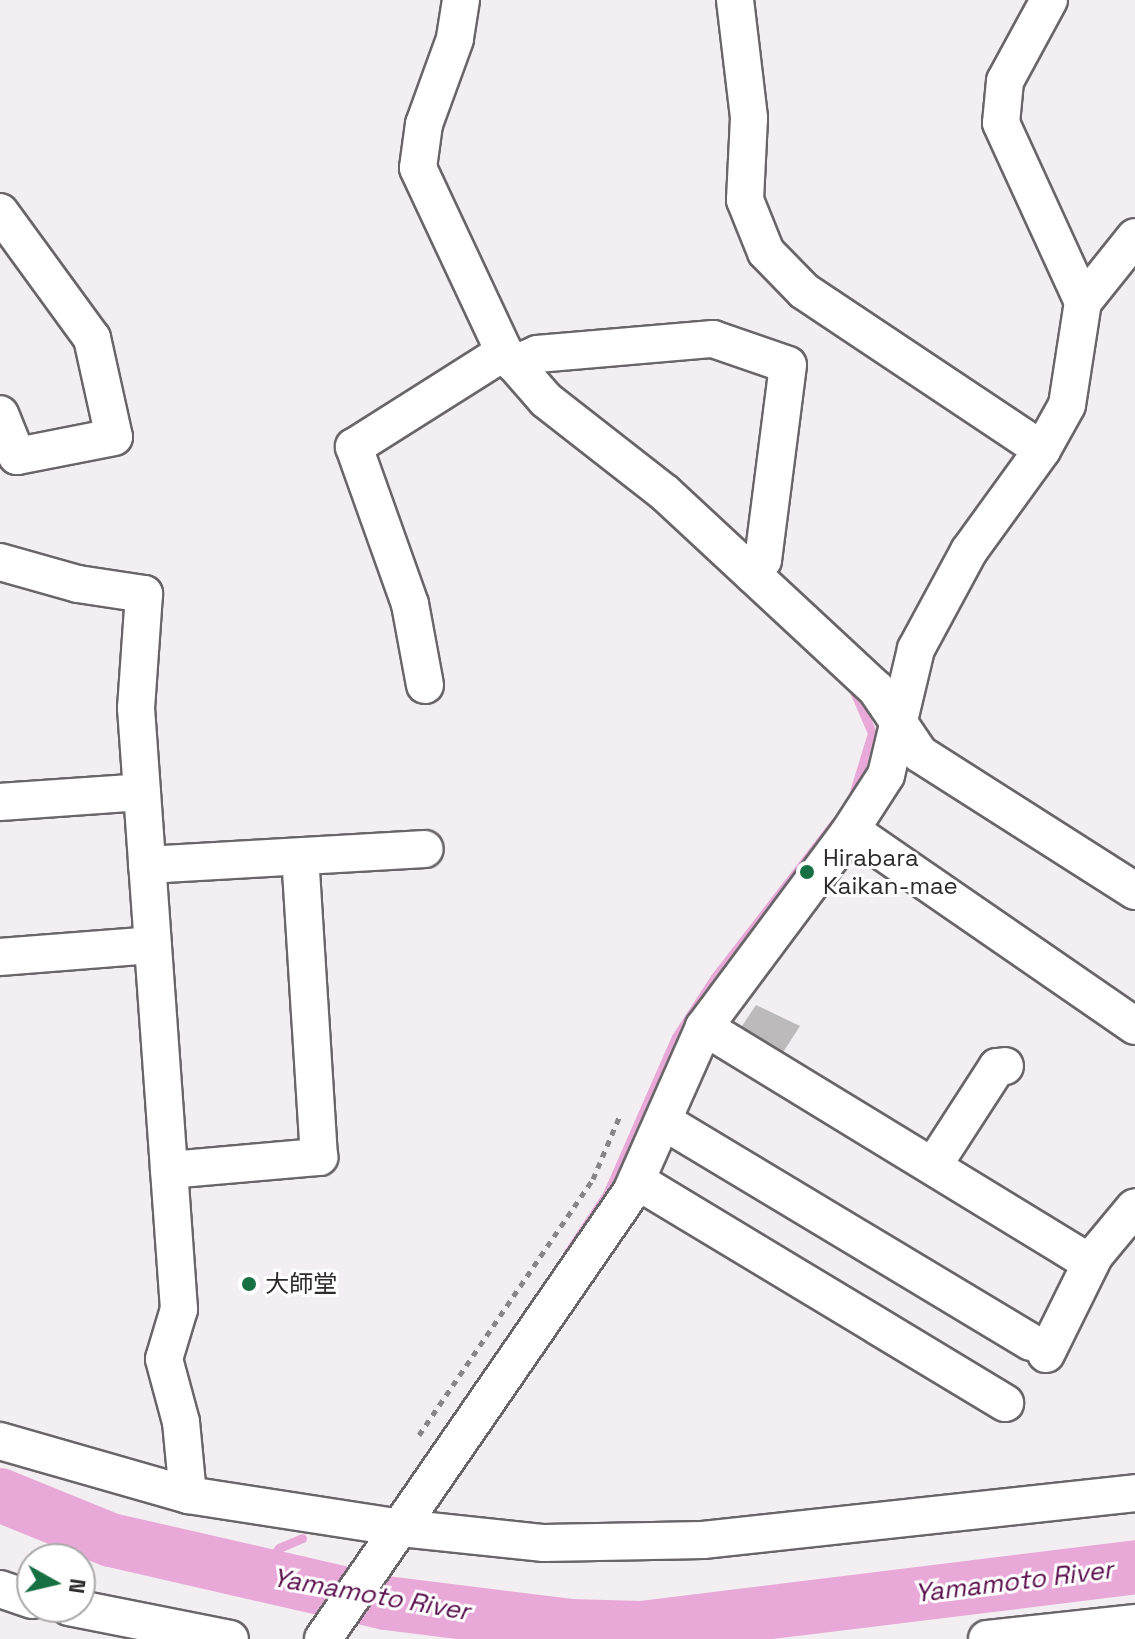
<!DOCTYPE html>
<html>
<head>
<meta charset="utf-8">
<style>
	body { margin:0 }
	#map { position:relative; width:1135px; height:1639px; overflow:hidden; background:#f2eef1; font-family:"Space Grotesk","Noto Sans JP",sans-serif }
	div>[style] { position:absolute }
	.stream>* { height:9px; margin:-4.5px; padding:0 4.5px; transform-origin:4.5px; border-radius:4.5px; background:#e9a9d8 }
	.river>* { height:54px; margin:-27px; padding:0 27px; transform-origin:27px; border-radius:27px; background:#e9a9d8 }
	.building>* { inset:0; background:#bdbabc }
	.path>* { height:5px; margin-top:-2.5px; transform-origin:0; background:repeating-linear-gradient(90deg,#888587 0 6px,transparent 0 12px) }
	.roads { filter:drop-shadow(2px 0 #696568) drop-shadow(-2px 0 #696568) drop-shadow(0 2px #696568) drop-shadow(0 -2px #696568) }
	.minor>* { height:36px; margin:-18px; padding:0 18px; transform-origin:18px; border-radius:18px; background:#fff }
	.dots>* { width:22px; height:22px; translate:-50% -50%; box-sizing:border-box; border:4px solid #fff; border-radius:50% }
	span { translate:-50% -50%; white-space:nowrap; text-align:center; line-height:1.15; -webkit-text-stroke:6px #fff; paint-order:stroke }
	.poi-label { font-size:24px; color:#2c2a2b }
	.left { translate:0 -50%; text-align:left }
	.water-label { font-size:26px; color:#580d4b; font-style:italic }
	.north { position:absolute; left:16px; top:1543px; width:80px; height:80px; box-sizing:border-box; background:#fff; border:2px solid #abaaaa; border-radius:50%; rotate:98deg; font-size:22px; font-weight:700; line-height:32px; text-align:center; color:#2c2a2b }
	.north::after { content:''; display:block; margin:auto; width:28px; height:36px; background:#167044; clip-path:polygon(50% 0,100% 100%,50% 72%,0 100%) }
</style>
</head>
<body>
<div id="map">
	<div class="stream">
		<div style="left:853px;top:689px;width:48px;rotate:66.6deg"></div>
		<div style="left:872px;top:733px;width:65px;rotate:107deg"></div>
		<div style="left:567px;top:1254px;width:72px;rotate:-56.3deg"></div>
		<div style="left:607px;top:1194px;width:171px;rotate:-66.3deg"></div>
		<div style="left:676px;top:1037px;width:72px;rotate:-57deg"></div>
		<div style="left:715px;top:977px;width:195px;rotate:-52.3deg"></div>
		<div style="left:260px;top:1574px;width:32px;rotate:-54deg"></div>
		<div style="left:279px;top:1548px;width:25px;rotate:-23deg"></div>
	</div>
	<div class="river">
		<div style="left:0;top:1495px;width:120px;rotate:22.1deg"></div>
		<div style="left:111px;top:1540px;width:282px;rotate:12.9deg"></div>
		<div style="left:386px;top:1603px;width:185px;rotate:7.1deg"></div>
		<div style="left:570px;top:1626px;width:71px;rotate:1.6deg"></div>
		<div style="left:641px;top:1628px;width:498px;rotate:-7deg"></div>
	</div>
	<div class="building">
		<div style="clip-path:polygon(756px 1005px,800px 1026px,780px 1057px,740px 1029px)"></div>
	</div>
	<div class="path">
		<div style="left:419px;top:1435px;width:310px;rotate:-55.8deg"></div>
		<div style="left:593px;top:1179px;width:69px;rotate:-67.1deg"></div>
	</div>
	<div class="roads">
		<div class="minor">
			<div style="left:461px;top:0;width:39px;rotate:99deg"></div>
			<div style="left:455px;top:39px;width:90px;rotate:110deg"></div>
			<div style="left:424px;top:124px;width:44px;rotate:97.8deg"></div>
			<div style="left:418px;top:168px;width:203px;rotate:64.9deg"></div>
			<div style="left:504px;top:352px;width:64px;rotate:48.8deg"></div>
			<div style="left:546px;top:400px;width:151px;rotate:38deg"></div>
			<div style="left:665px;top:493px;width:288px;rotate:42.9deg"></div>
			<div style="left:876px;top:689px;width:78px;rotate:55.9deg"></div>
			<div style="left:920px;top:754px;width:255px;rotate:32.5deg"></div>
			<div style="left:735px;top:0;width:119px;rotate:83.2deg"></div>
			<div style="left:749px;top:118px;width:82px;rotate:92.8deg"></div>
			<div style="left:745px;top:200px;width:56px;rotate:68deg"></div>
			<div style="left:766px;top:252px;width:54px;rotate:45.7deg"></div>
			<div style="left:804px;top:291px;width:286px;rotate:33.7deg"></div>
			<div style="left:1049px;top:0;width:92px;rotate:118.5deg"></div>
			<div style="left:1005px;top:81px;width:42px;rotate:95.4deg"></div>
			<div style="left:1001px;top:123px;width:197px;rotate:65.4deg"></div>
			<div style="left:0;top:212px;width:156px;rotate:53.9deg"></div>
			<div style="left:92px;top:338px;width:101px;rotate:77.5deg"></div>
			<div style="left:114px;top:437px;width:99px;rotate:168.9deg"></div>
			<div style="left:17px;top:456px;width:45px;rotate:-112deg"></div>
			<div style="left:514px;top:364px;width:25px;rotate:-23deg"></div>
			<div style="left:537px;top:354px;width:177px;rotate:-4.9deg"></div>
			<div style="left:713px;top:339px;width:79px;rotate:19.1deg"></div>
			<div style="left:788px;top:365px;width:197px;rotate:97.3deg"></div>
			<div style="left:763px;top:560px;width:18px;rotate:124deg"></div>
			<div style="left:0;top:562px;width:81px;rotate:15.8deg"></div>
			<div style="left:78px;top:584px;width:67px;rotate:8.6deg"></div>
			<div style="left:144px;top:594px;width:114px;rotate:94deg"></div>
			<div style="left:136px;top:708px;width:603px;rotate:85.91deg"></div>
			<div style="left:179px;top:1309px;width:52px;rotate:106.7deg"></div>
			<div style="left:164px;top:1359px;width:65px;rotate:74.9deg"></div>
			<div style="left:181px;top:1422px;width:73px;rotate:84.5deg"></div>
			<div style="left:425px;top:685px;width:82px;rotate:-100.5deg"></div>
			<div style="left:410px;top:604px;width:167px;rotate:-109.6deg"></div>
			<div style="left:354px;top:447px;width:178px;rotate:-32.3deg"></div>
			<div style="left:0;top:802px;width:142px;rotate:-4deg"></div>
			<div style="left:851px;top:830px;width:345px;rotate:34.6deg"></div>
			<div style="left:147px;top:865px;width:278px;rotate:-3.3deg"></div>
			<div style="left:0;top:957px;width:153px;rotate:-4.5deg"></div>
			<div style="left:704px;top:1027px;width:453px;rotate:31.4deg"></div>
			<div style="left:663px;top:1121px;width:429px;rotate:31deg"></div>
			<div style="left:933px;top:1166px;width:118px;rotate:-57.1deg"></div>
			<div style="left:997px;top:1067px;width:8px;rotate:-7deg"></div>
			<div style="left:169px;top:1170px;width:151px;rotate:-5deg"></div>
			<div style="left:319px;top:1157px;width:300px;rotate:-93.6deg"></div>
			<div style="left:637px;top:1181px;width:430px;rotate:31.1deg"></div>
			<div style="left:1046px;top:1354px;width:110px;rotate:-63.7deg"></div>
			<div style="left:1095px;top:1255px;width:62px;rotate:-50.2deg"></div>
			<div style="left:0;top:1441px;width:196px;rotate:16deg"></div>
			<div style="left:188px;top:1495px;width:216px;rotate:8.8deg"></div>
			<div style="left:401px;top:1528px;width:144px;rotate:6deg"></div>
			<div style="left:544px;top:1543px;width:159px;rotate:-1.1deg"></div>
			<div style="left:703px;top:1540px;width:435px;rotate:-6.2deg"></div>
			<div style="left:0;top:1589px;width:34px;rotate:19deg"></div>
			<div style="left:69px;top:1607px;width:164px;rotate:11.2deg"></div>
			<div style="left:323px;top:1639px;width:543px;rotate:-55.43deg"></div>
			<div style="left:631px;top:1192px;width:180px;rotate:-66.1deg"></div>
			<div style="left:704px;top:1027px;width:241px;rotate:-53.3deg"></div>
			<div style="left:848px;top:834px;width:70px;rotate:-57.2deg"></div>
			<div style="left:886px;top:775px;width:130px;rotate:-76.6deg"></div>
			<div style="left:916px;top:649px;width:111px;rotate:-61.6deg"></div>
			<div style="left:969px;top:551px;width:125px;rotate:-54.1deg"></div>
			<div style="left:1042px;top:450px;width:51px;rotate:-60.9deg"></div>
			<div style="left:1067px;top:405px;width:104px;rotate:-81.2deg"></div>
			<div style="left:1083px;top:302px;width:83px;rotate:-51.3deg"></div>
			<div style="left:987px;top:1639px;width:149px;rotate:-6.2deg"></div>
		</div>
	</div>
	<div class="dots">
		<div style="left:807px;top:872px;background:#167044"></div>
		<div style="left:249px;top:1284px;background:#167044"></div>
	</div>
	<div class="poi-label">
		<span class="left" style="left:823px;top:872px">Hirabara<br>Kaikan-mae</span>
		<span class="left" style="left:265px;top:1284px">大師堂</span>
	</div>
	<div class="water-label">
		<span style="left:1014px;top:1582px;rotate:-7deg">Yamamoto River</span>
		<span style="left:371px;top:1595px;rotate:10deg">Yamamoto River</span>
	</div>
	<div class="north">N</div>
</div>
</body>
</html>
